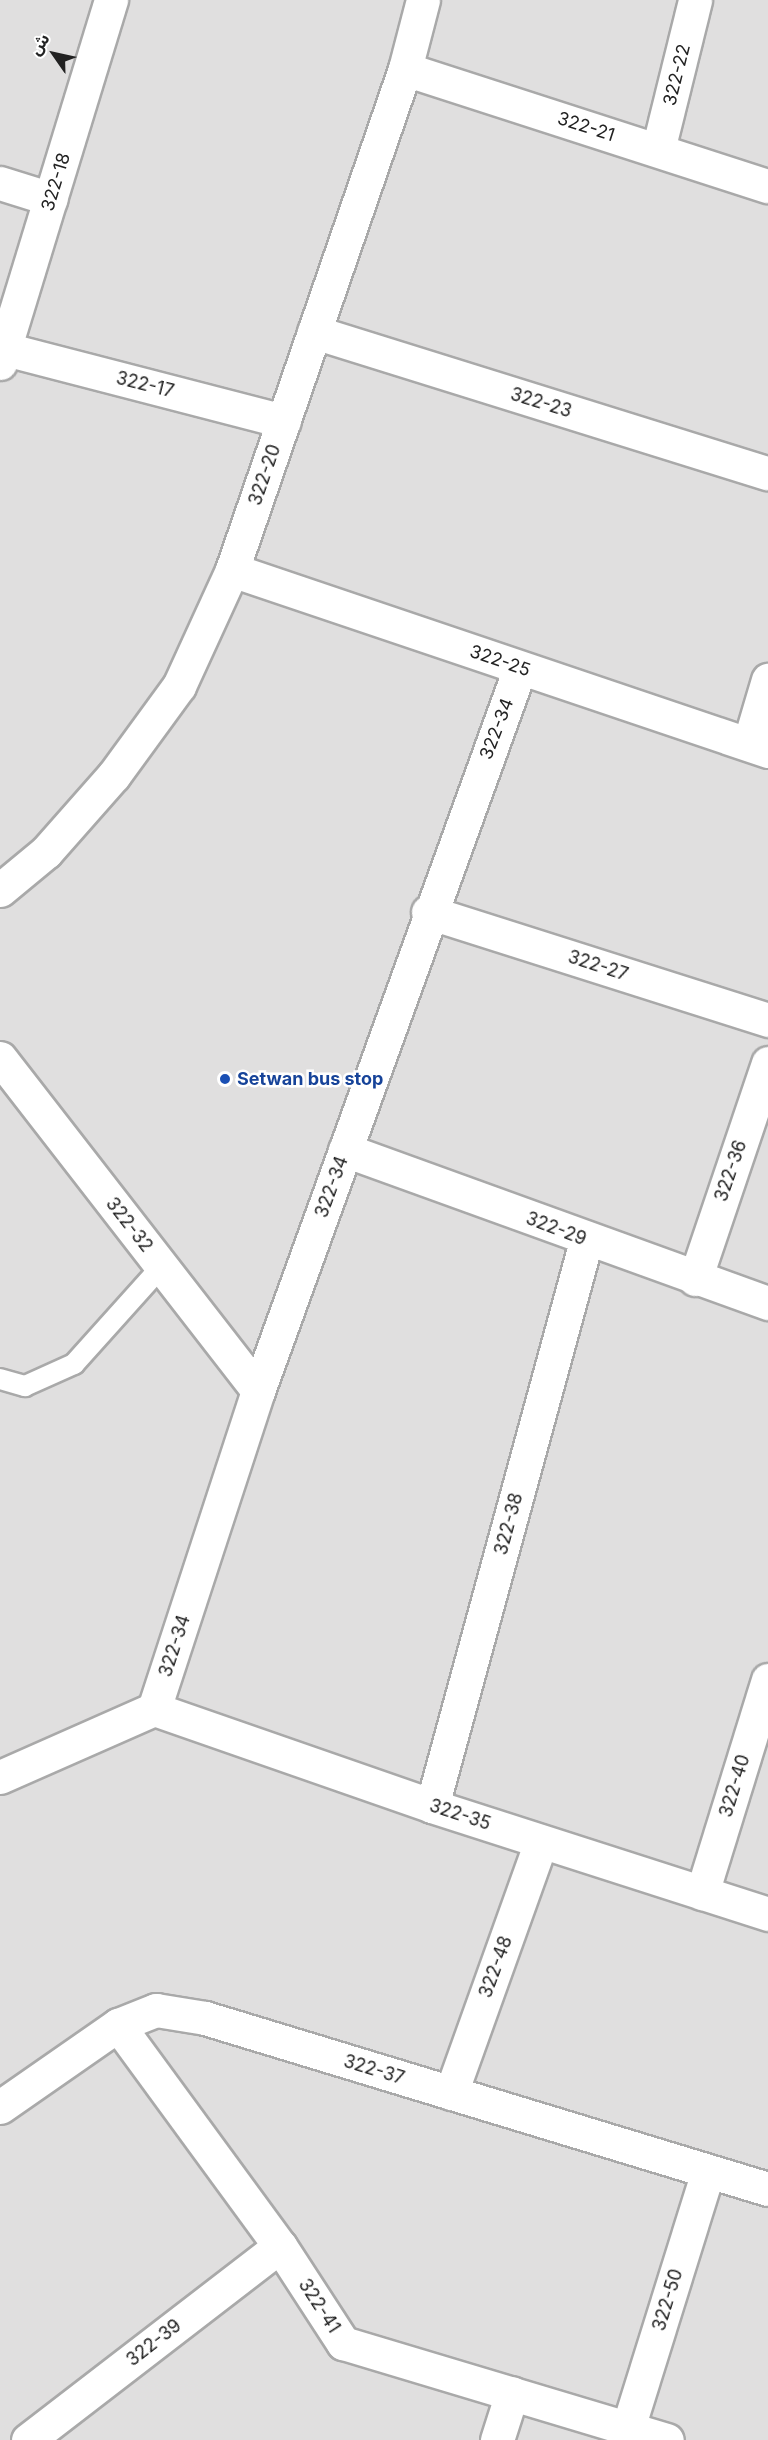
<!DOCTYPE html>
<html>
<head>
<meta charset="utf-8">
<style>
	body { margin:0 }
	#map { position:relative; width:768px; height:2440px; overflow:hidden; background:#f2efe9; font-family:Inter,"Noto Sans Arabic",sans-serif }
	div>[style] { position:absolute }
	.residential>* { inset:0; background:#e0dfdf; transform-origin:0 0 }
	.roads { filter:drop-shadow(2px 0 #a9a9a9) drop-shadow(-2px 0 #a9a9a9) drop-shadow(0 2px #a9a9a9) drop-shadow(0 -2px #a9a9a9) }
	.lane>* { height:20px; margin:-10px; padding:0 10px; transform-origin:10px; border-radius:10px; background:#fff }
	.street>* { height:33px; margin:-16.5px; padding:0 16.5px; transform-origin:16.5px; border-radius:16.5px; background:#fff }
	.dots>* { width:16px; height:16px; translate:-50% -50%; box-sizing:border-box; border:3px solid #fff; border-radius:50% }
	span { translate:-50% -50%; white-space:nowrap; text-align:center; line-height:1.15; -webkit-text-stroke:5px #fff; paint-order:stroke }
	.street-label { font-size:18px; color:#222 }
	.transit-label { font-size:18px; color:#164399; font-weight:700 }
	.left { translate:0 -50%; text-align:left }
	.north { position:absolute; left:24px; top:24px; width:60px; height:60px; -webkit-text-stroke:4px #fff; paint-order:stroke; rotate:304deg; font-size:16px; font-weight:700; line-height:24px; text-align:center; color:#222 }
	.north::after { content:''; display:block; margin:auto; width:21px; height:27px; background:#222; clip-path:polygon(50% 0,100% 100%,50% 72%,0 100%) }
</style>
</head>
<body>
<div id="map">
	<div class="residential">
		<div style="left:0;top:0;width:768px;height:2440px"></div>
	</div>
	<div class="roads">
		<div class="lane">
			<div style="left:0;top:1379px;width:26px;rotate:16deg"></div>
			<div style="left:25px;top:1386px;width:54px;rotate:-24.2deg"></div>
			<div style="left:74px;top:1364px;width:130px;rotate:-48.1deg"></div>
		</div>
		<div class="street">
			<div style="left:405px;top:69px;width:381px;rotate:17.9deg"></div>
			<div style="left:658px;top:150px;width:154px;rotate:-76.1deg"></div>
			<div style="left:0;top:183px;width:53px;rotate:17.4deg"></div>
			<div style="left:314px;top:332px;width:475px;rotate:17.3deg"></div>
			<div style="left:5px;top:349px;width:288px;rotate:14.5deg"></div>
			<div style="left:0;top:363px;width:380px;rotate:-73deg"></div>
			<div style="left:232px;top:570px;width:566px;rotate:18.66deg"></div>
			<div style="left:749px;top:744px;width:67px;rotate:-73.5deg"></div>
			<div style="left:0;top:890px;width:60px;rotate:-39.6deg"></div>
			<div style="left:46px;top:852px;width:103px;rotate:-48.6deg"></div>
			<div style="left:114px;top:775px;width:110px;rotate:-53.9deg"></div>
			<div style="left:179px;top:686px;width:128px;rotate:-65.4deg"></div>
			<div style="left:232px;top:570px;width:530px;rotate:-70.95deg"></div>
			<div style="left:405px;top:69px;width:71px;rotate:-75.4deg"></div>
			<div style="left:428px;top:912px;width:357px;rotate:17.6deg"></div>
			<div style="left:0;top:1058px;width:421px;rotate:52.2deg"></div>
			<div style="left:345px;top:1150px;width:450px;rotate:19.9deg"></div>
			<div style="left:695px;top:1279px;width:228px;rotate:-71.3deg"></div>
			<div style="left:154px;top:1709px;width:335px;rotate:-71.9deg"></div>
			<div style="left:258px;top:1391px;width:769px;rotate:-70.08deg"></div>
			<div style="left:154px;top:1709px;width:294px;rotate:19.2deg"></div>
			<div style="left:432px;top:1806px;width:353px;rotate:17.8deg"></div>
			<div style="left:0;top:1777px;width:168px;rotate:-23.8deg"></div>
			<div style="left:432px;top:1806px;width:586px;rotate:-74.75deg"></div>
			<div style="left:702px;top:1893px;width:223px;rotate:-72.8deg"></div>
			<div style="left:118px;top:2025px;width:274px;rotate:53.8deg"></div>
			<div style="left:280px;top:2246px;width:116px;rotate:57deg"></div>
			<div style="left:343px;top:2343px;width:338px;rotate:16.7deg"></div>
			<div style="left:451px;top:2093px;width:267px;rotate:-70.3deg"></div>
			<div style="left:0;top:2107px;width:144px;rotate:-34.8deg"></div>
			<div style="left:118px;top:2025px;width:41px;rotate:-21.5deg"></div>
			<div style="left:156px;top:2010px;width:50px;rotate:9.3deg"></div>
			<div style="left:205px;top:2018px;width:588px;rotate:16.9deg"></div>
			<div style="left:628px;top:2428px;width:269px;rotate:-72.7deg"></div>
			<div style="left:28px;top:2440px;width:318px;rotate:-37.6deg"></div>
			<div style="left:497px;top:2440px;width:49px;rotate:-72.3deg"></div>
		</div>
	</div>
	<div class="dots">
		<div style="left:225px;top:1079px;background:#1a4fb4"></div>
	</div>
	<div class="street-label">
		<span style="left:677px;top:75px;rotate:-76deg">322-22</span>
		<span style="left:586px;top:127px;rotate:18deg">322-21</span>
		<span style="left:56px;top:182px;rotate:-73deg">322-18</span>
		<span style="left:145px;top:385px;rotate:14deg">322-17</span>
		<span style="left:541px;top:403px;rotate:17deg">322-23</span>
		<span style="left:265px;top:475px;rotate:-71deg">322-20</span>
		<span style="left:500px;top:661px;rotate:19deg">322-25</span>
		<span style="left:497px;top:729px;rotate:-69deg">322-34</span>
		<span style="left:598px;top:966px;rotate:18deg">322-27</span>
		<span style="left:731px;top:1171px;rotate:-71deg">322-36</span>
		<span style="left:332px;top:1187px;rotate:-70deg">322-34</span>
		<span style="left:129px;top:1225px;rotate:52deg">322-32</span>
		<span style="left:556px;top:1229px;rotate:21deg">322-29</span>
		<span style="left:509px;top:1524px;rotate:-75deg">322-38</span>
		<span style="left:175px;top:1646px;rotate:-72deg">322-34</span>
		<span style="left:735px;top:1786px;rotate:-73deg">322-40</span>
		<span style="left:460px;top:1815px;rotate:18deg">322-35</span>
		<span style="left:496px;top:1967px;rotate:-70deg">322-48</span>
		<span style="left:374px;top:2070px;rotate:17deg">322-37</span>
		<span style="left:668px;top:2300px;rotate:-73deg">322-50</span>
		<span style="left:319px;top:2306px;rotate:57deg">322-41</span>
		<span style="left:154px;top:2343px;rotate:-38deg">322-39</span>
	</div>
	<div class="transit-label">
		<span class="left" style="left:237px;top:1079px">Setwan bus stop</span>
	</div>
	<div class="north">ش</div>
</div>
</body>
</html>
